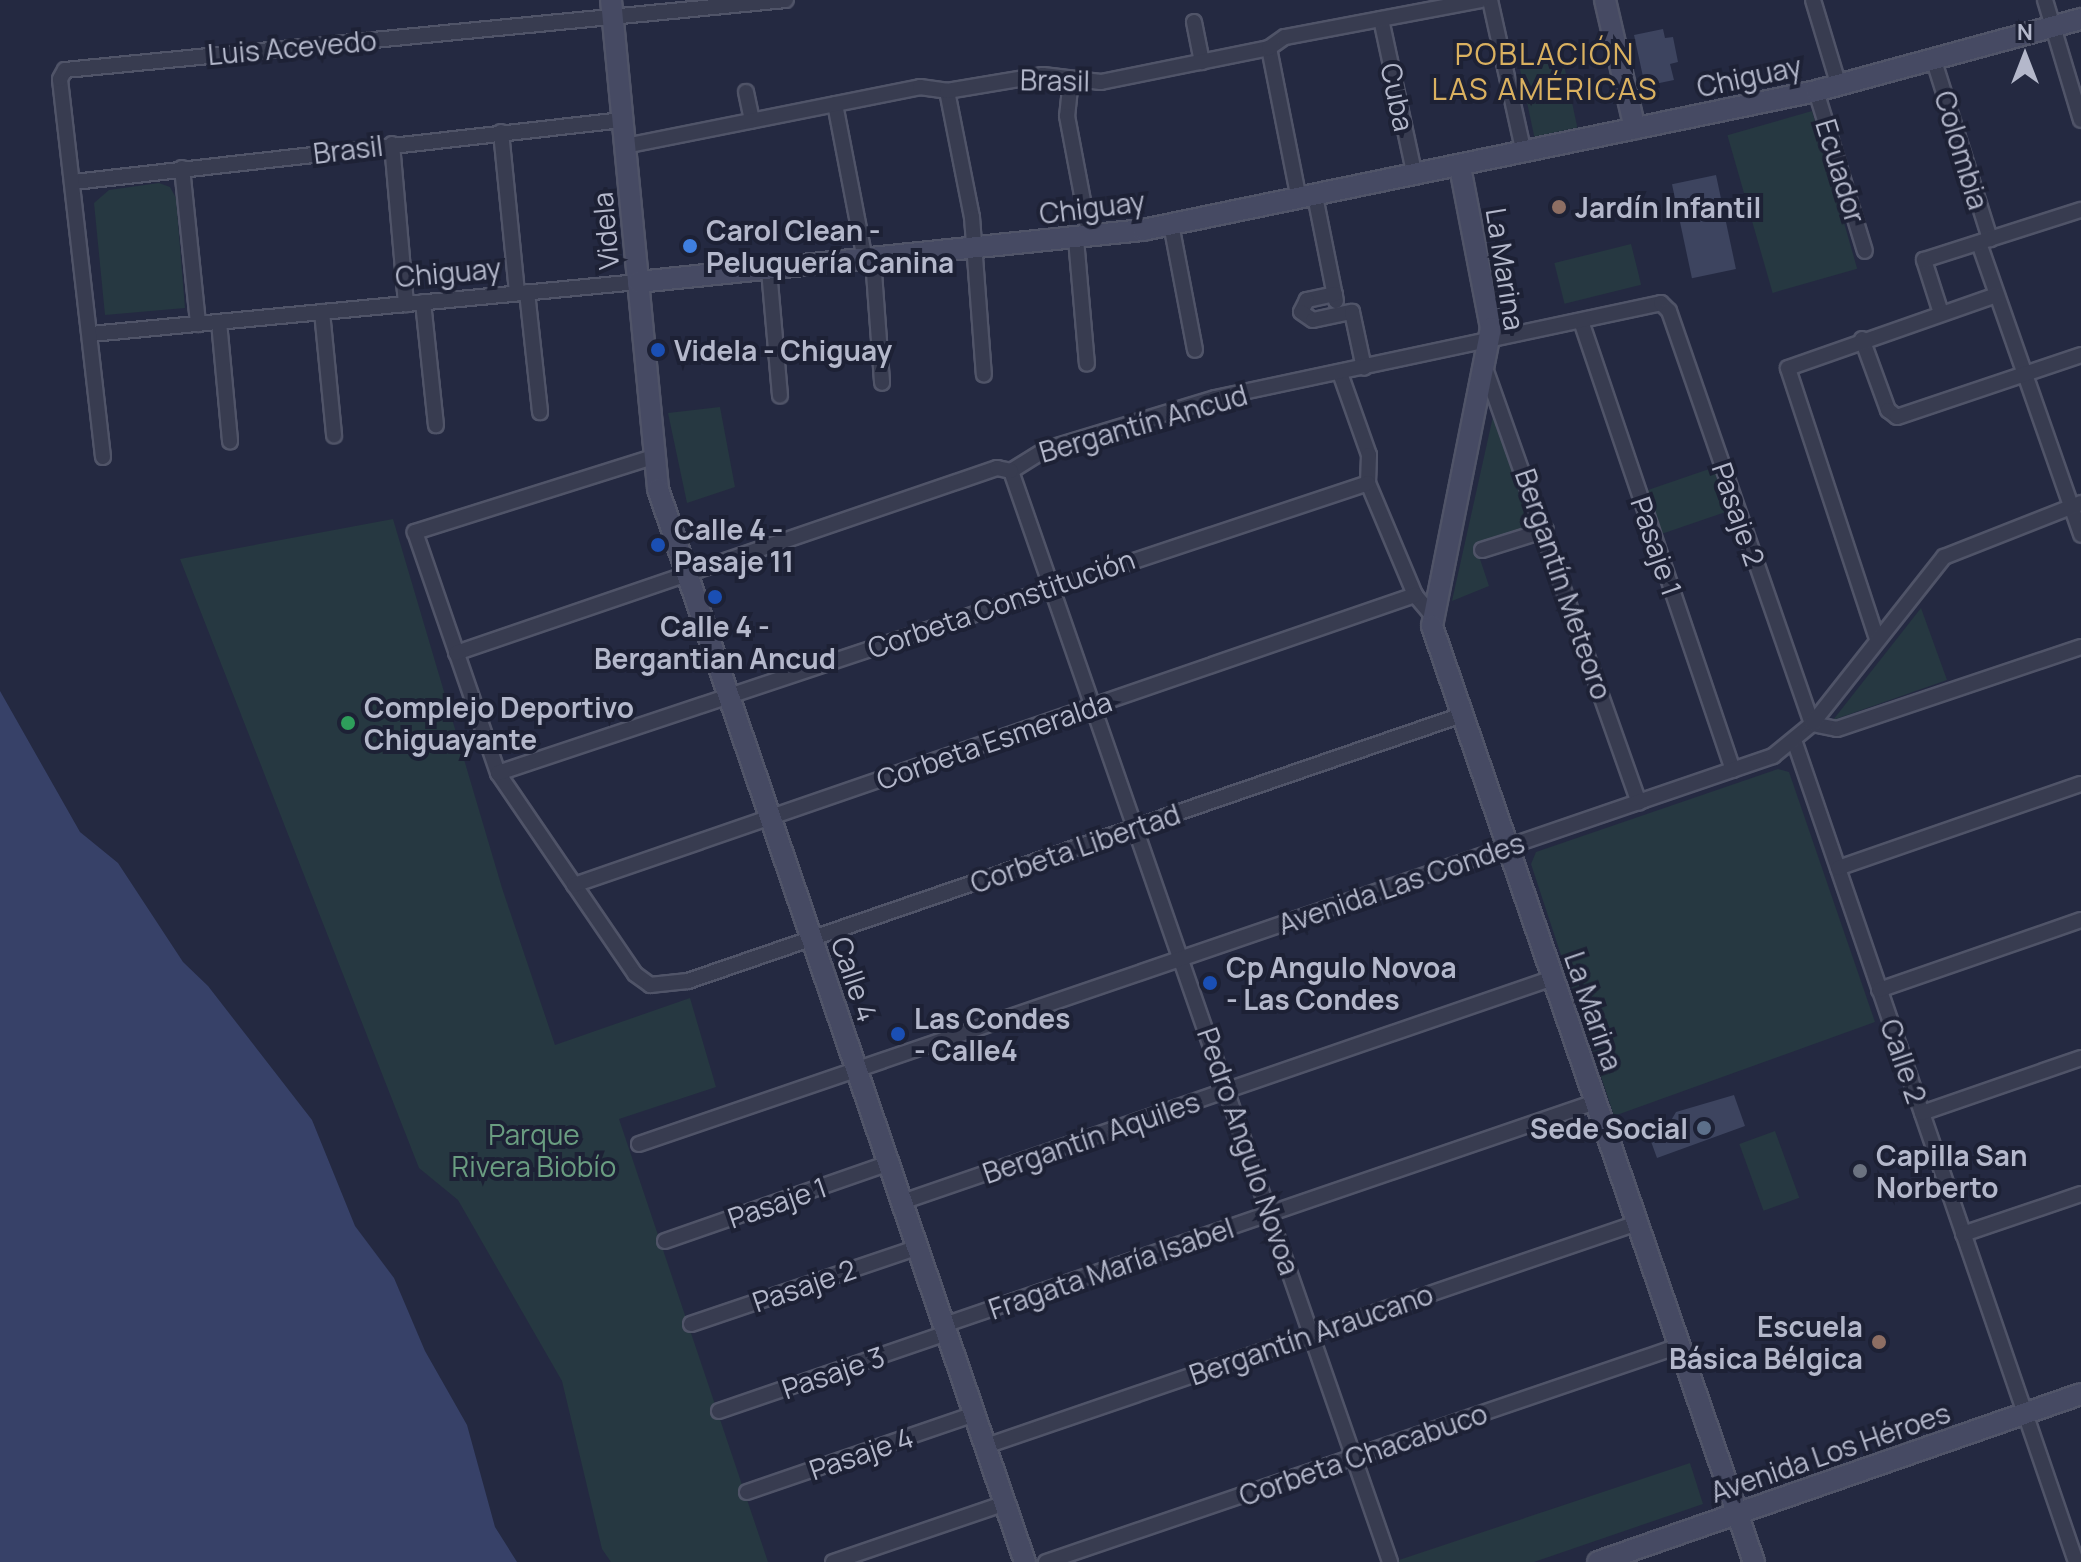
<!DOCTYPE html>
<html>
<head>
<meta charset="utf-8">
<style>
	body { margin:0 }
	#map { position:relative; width:2081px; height:1562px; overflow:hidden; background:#242941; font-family:Manrope,sans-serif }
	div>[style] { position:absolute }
	.green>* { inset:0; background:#263841; transform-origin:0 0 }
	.water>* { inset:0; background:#374168 }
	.building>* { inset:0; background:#3d445f; transform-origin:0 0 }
	.roads { filter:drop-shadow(2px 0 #505468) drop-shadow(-2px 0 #505468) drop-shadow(0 2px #505468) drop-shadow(0 -2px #505468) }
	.street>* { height:14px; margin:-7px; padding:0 7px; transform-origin:7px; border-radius:7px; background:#383c50 }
	.secondary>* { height:20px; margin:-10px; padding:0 10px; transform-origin:10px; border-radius:10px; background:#464a63 }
	.dots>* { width:22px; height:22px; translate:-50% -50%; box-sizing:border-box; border:4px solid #1d2135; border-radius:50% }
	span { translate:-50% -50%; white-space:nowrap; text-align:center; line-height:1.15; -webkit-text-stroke:8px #1d2135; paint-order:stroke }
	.street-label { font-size:28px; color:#b4b8cb }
	.poi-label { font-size:28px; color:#b4b8cb; font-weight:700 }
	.left { translate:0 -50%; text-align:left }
	.right { translate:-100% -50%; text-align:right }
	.park-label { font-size:28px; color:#6a9d81 }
	.neighbourhood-label { font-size:30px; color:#dab160; letter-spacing:2px }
	.north { position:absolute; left:1985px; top:16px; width:80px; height:80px; -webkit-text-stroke:6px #1d2135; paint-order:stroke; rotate:0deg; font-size:22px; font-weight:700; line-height:32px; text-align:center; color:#b4b8cb }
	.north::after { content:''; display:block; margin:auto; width:28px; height:36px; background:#b4b8cb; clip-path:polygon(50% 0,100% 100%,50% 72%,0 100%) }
</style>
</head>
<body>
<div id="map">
	<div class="green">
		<div style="left:1563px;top:60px;width:69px;height:44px;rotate:78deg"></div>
		<div style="left:1812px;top:111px;width:164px;height:88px;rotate:74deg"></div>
		<div style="clip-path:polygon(159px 183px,170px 187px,176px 198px,185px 308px,105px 315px,94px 203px,109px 190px)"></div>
		<div style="left:1631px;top:244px;width:42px;height:79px;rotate:76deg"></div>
		<div style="clip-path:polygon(1496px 403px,1536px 527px,1476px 547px,1489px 586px,1452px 601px)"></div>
		<div style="clip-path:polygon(720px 407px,735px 487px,687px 503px,668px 413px)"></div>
		<div style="left:1715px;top:467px;width:46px;height:74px;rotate:71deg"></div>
		<div style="clip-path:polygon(393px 519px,502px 888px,555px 1045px,690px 998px,716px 1087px,619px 1119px,768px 1562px,611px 1562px,602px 1549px,562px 1381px,458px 1200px,419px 1168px,180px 559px)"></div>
		<div style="clip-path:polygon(1921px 608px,1947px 680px,1833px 720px)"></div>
		<div style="clip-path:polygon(1778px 769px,1789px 772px,1875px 1022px,1614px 1116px,1531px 864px,1536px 852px)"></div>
		<div style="left:1775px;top:1131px;width:71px;height:38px;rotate:70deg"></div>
		<div style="clip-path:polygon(1690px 1463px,1703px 1504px,1534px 1562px,1393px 1562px)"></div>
	</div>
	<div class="water">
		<div style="clip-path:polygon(0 691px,80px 832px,118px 863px,183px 962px,208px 986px,312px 1120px,355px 1226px,394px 1278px,425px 1351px,467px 1425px,495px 1527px,517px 1562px,0 1562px)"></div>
	</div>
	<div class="building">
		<div style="clip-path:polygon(1663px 29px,1665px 38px,1673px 37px,1678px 62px,1670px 64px,1674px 80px,1645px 86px,1634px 35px)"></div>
		<div style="left:1716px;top:175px;width:96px;height:45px;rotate:78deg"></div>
		<div style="clip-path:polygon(1734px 1095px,1745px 1126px,1657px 1158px,1649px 1136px,1666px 1129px,1676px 1112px)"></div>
	</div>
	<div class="roads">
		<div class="street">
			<div style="left:1490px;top:0;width:157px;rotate:77.5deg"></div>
			<div style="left:1813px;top:0;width:90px;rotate:73.2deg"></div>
			<div style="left:2045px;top:0;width:125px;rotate:73.3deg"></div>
			<div style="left:1381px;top:19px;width:161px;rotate:77.8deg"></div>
			<div style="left:1194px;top:22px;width:41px;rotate:78.7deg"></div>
			<div style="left:1269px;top:48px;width:154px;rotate:78.8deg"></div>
			<div style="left:1934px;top:61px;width:187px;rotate:72.5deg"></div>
			<div style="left:1071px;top:79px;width:37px;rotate:96deg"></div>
			<div style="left:1067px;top:116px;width:124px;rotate:79.3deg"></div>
			<div style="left:947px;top:91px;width:128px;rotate:78.8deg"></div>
			<div style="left:972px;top:217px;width:158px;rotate:85.7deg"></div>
			<div style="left:1816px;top:91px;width:167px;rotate:73deg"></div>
			<div style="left:746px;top:92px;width:29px;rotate:78deg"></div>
			<div style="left:835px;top:104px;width:159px;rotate:79.1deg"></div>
			<div style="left:501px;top:132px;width:162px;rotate:84.3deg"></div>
			<div style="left:392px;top:144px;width:161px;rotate:85deg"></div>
			<div style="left:625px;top:146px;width:301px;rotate:-11.3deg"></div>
			<div style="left:920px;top:87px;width:27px;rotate:8deg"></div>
			<div style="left:947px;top:91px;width:97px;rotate:-9.5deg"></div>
			<div style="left:1043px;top:75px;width:58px;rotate:6.9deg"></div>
			<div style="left:1101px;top:82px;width:171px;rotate:-11.4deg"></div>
			<div style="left:1269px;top:48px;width:19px;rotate:-35deg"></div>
			<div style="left:1285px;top:37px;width:199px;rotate:-10.7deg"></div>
			<div style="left:182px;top:168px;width:157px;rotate:84.1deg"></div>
			<div style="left:74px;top:182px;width:551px;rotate:-6.45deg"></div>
			<div style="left:1315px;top:196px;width:107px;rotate:78.7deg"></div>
			<div style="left:1171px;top:224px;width:128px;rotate:79.2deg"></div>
			<div style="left:1076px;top:239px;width:125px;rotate:85deg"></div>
			<div style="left:1979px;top:243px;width:309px;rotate:70.7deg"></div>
			<div style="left:873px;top:259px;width:124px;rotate:85.8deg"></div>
			<div style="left:769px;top:270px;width:126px;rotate:85deg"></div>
			<div style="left:527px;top:292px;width:121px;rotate:83.8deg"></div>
			<div style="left:1335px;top:294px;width:29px;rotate:168deg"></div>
			<div style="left:1307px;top:300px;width:13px;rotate:117deg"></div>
			<div style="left:1301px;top:312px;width:14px;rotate:34deg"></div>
			<div style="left:1313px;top:320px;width:40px;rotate:-12deg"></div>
			<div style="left:1352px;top:312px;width:57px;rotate:77.9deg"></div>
			<div style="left:423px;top:302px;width:124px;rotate:84deg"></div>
			<div style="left:322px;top:312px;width:124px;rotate:84.4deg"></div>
			<div style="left:1941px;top:313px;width:56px;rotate:-107.8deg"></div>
			<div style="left:1924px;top:260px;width:165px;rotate:-17.7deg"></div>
			<div style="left:1581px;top:321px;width:474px;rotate:71.3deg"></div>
			<div style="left:219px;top:322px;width:120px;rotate:84.7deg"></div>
			<div style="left:91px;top:334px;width:549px;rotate:-5.43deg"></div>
			<div style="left:1862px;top:339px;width:76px;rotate:69.9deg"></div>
			<div style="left:1888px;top:410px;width:11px;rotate:38deg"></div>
			<div style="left:1897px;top:417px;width:194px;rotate:-18.6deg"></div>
			<div style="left:1485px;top:368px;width:461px;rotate:70.5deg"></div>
			<div style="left:1340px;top:373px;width:87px;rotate:70.5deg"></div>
			<div style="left:1369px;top:455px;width:28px;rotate:92deg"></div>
			<div style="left:103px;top:457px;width:380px;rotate:-96.5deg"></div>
			<div style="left:60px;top:79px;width:10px;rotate:-61deg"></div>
			<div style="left:65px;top:70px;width:724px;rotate:-5.55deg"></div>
			<div style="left:653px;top:457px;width:250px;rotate:162.5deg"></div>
			<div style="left:415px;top:532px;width:255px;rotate:71deg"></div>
			<div style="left:498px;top:773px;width:243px;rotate:55.7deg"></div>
			<div style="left:635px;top:974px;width:19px;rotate:36deg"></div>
			<div style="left:650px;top:985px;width:38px;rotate:-6deg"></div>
			<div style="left:688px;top:981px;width:818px;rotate:-18.97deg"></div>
			<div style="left:1011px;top:471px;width:39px;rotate:-32deg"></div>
			<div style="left:1044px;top:450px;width:179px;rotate:-16.9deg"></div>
			<div style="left:1215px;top:398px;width:456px;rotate:-12deg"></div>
			<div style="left:1661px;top:303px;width:11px;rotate:45deg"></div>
			<div style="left:1669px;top:311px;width:437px;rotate:70.9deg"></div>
			<div style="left:1812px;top:724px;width:25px;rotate:11deg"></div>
			<div style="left:1837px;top:729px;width:257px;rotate:-18.6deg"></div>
			<div style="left:1011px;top:471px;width:1155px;rotate:70.84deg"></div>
			<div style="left:1368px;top:483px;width:121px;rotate:67.2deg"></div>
			<div style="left:1415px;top:595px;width:23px;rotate:50deg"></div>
			<div style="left:1482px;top:550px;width:67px;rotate:-17.4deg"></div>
			<div style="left:1877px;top:639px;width:285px;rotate:-108.2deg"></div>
			<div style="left:1788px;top:368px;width:221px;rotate:-19.3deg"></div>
			<div style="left:456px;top:653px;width:572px;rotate:-18.88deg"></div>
			<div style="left:997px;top:468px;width:14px;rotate:12deg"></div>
			<div style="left:1794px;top:740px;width:869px;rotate:71.06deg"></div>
			<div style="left:498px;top:773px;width:917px;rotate:-18.43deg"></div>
			<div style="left:1838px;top:868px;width:257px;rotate:-19.1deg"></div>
			<div style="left:574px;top:885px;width:890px;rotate:-19.03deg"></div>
			<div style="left:1879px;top:990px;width:214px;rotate:-19.1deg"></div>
			<div style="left:1922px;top:1113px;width:168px;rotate:-19.1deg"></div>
			<div style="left:639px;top:1144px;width:1199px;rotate:-18.89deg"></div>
			<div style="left:1773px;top:756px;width:50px;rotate:-39.4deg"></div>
			<div style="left:1812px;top:724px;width:213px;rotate:-51.7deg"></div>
			<div style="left:1944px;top:557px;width:147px;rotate:-21.5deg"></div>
			<div style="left:902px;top:1202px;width:688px;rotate:-18.99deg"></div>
			<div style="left:1963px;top:1234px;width:125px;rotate:-18.7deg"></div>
			<div style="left:665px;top:1241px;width:237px;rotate:-19.2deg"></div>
			<div style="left:691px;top:1324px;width:240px;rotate:-18.7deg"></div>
			<div style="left:944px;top:1325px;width:688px;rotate:-18.91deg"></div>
			<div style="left:719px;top:1411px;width:241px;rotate:-18.9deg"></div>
			<div style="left:986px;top:1446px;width:688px;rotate:-18.91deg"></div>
			<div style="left:747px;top:1492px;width:241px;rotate:-18.9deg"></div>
			<div style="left:833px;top:1562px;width:182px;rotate:-18.9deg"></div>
			<div style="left:1046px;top:1562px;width:669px;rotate:-18.84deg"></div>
		</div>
		<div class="secondary">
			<div style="left:611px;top:0;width:491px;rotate:84.5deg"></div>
			<div style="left:658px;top:489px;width:1134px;rotate:71.12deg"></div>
			<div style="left:1605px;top:0;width:132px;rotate:76.9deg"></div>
			<div style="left:1460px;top:167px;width:164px;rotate:79.1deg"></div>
			<div style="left:1491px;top:328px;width:304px;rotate:101.2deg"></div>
			<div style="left:1432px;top:626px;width:990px;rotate:71.02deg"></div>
			<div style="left:638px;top:282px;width:508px;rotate:-5.88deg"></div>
			<div style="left:1143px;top:230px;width:687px;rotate:-11.67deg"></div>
			<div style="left:1816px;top:91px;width:275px;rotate:-15.2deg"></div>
			<div style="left:1598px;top:1562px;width:511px;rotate:-19.18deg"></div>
		</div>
	</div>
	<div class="dots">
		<div style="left:1559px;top:207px;background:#8d6e63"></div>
		<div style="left:690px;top:246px;background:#3f7fe0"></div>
		<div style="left:658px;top:350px;background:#1a4fb4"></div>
		<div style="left:658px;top:545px;background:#1a4fb4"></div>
		<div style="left:715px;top:597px;background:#1a4fb4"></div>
		<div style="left:348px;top:723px;background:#2e9e5b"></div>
		<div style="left:1210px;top:983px;background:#1a4fb4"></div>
		<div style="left:898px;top:1034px;background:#1a4fb4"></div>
		<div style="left:1704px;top:1128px;background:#5c6f8a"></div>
		<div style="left:1860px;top:1171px;background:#6b7280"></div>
		<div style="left:1879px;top:1342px;background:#8d6e63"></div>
	</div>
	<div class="street-label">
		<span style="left:292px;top:47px;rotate:-5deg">Luis Acevedo</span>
		<span style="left:1749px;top:76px;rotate:-12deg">Chiguay</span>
		<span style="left:1055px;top:80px;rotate:1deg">Brasil</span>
		<span style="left:1398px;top:97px;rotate:78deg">Cuba</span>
		<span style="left:348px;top:149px;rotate:-7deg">Brasil</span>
		<span style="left:1962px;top:150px;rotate:73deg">Colombia</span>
		<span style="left:1841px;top:171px;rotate:73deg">Ecuador</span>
		<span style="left:1092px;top:207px;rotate:-7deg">Chiguay</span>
		<span style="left:605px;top:231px;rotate:-95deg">Videla</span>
		<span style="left:1506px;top:269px;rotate:81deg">La Marina</span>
		<span style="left:448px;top:272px;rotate:-5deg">Chiguay</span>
		<span style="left:1143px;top:423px;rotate:-16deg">Bergantín Ancud</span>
		<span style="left:1739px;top:514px;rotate:71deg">Pasaje 2</span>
		<span style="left:1657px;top:546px;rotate:71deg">Pasaje 1</span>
		<span style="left:1564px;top:584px;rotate:71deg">Bergantín Meteoro</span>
		<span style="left:1001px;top:603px;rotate:-19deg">Corbeta Constitución</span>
		<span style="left:994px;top:740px;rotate:-19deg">Corbeta Esmeralda</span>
		<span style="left:1075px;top:848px;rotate:-19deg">Corbeta Libertad</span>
		<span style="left:1401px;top:883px;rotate:-19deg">Avenida Las Condes</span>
		<span style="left:855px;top:979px;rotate:71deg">Calle 4</span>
		<span style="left:1594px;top:1011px;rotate:71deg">La Marina</span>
		<span style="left:1904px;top:1061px;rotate:71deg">Calle 2</span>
		<span style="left:1091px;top:1137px;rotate:-19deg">Bergantín Aquiles</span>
		<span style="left:1249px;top:1151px;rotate:71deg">Pedro Angulo Novoa</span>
		<span style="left:777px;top:1202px;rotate:-19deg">Pasaje 1</span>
		<span style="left:1111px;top:1268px;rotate:-19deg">Fragata María Isabel</span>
		<span style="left:804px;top:1285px;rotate:-19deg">Pasaje 2</span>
		<span style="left:1311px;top:1334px;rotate:-19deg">Bergantín Araucano</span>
		<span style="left:833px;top:1372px;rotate:-19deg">Pasaje 3</span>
		<span style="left:1830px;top:1452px;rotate:-19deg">Avenida Los Héroes</span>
		<span style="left:861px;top:1453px;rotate:-19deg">Pasaje 4</span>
		<span style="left:1363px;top:1454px;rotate:-19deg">Corbeta Chacabuco</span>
	</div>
	<div class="poi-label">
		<span class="left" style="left:1575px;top:207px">Jardín Infantil</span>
		<span class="left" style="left:706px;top:246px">Carol Clean -<br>Peluquería Canina</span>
		<span class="left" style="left:674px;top:350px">Videla - Chiguay</span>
		<span class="left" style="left:674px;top:545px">Calle 4 -<br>Pasaje 11</span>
		<span style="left:715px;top:642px">Calle 4 -<br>Bergantian Ancud</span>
		<span class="left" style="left:364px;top:723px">Complejo Deportivo<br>Chiguayante</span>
		<span class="left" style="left:1226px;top:983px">Cp Angulo Novoa<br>- Las Condes</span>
		<span class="left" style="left:914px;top:1034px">Las Condes<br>- Calle4</span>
		<span class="right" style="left:1688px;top:1128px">Sede Social</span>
		<span class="left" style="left:1876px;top:1171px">Capilla San<br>Norberto</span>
		<span class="right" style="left:1863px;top:1342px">Escuela<br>Básica Bélgica</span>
	</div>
	<div class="park-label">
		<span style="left:534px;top:1150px">Parque<br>Rivera Biobío</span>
	</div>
	<div class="neighbourhood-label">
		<span style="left:1545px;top:71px">POBLACIÓN<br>LAS AMÉRICAS</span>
	</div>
	<div class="north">N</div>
</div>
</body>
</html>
